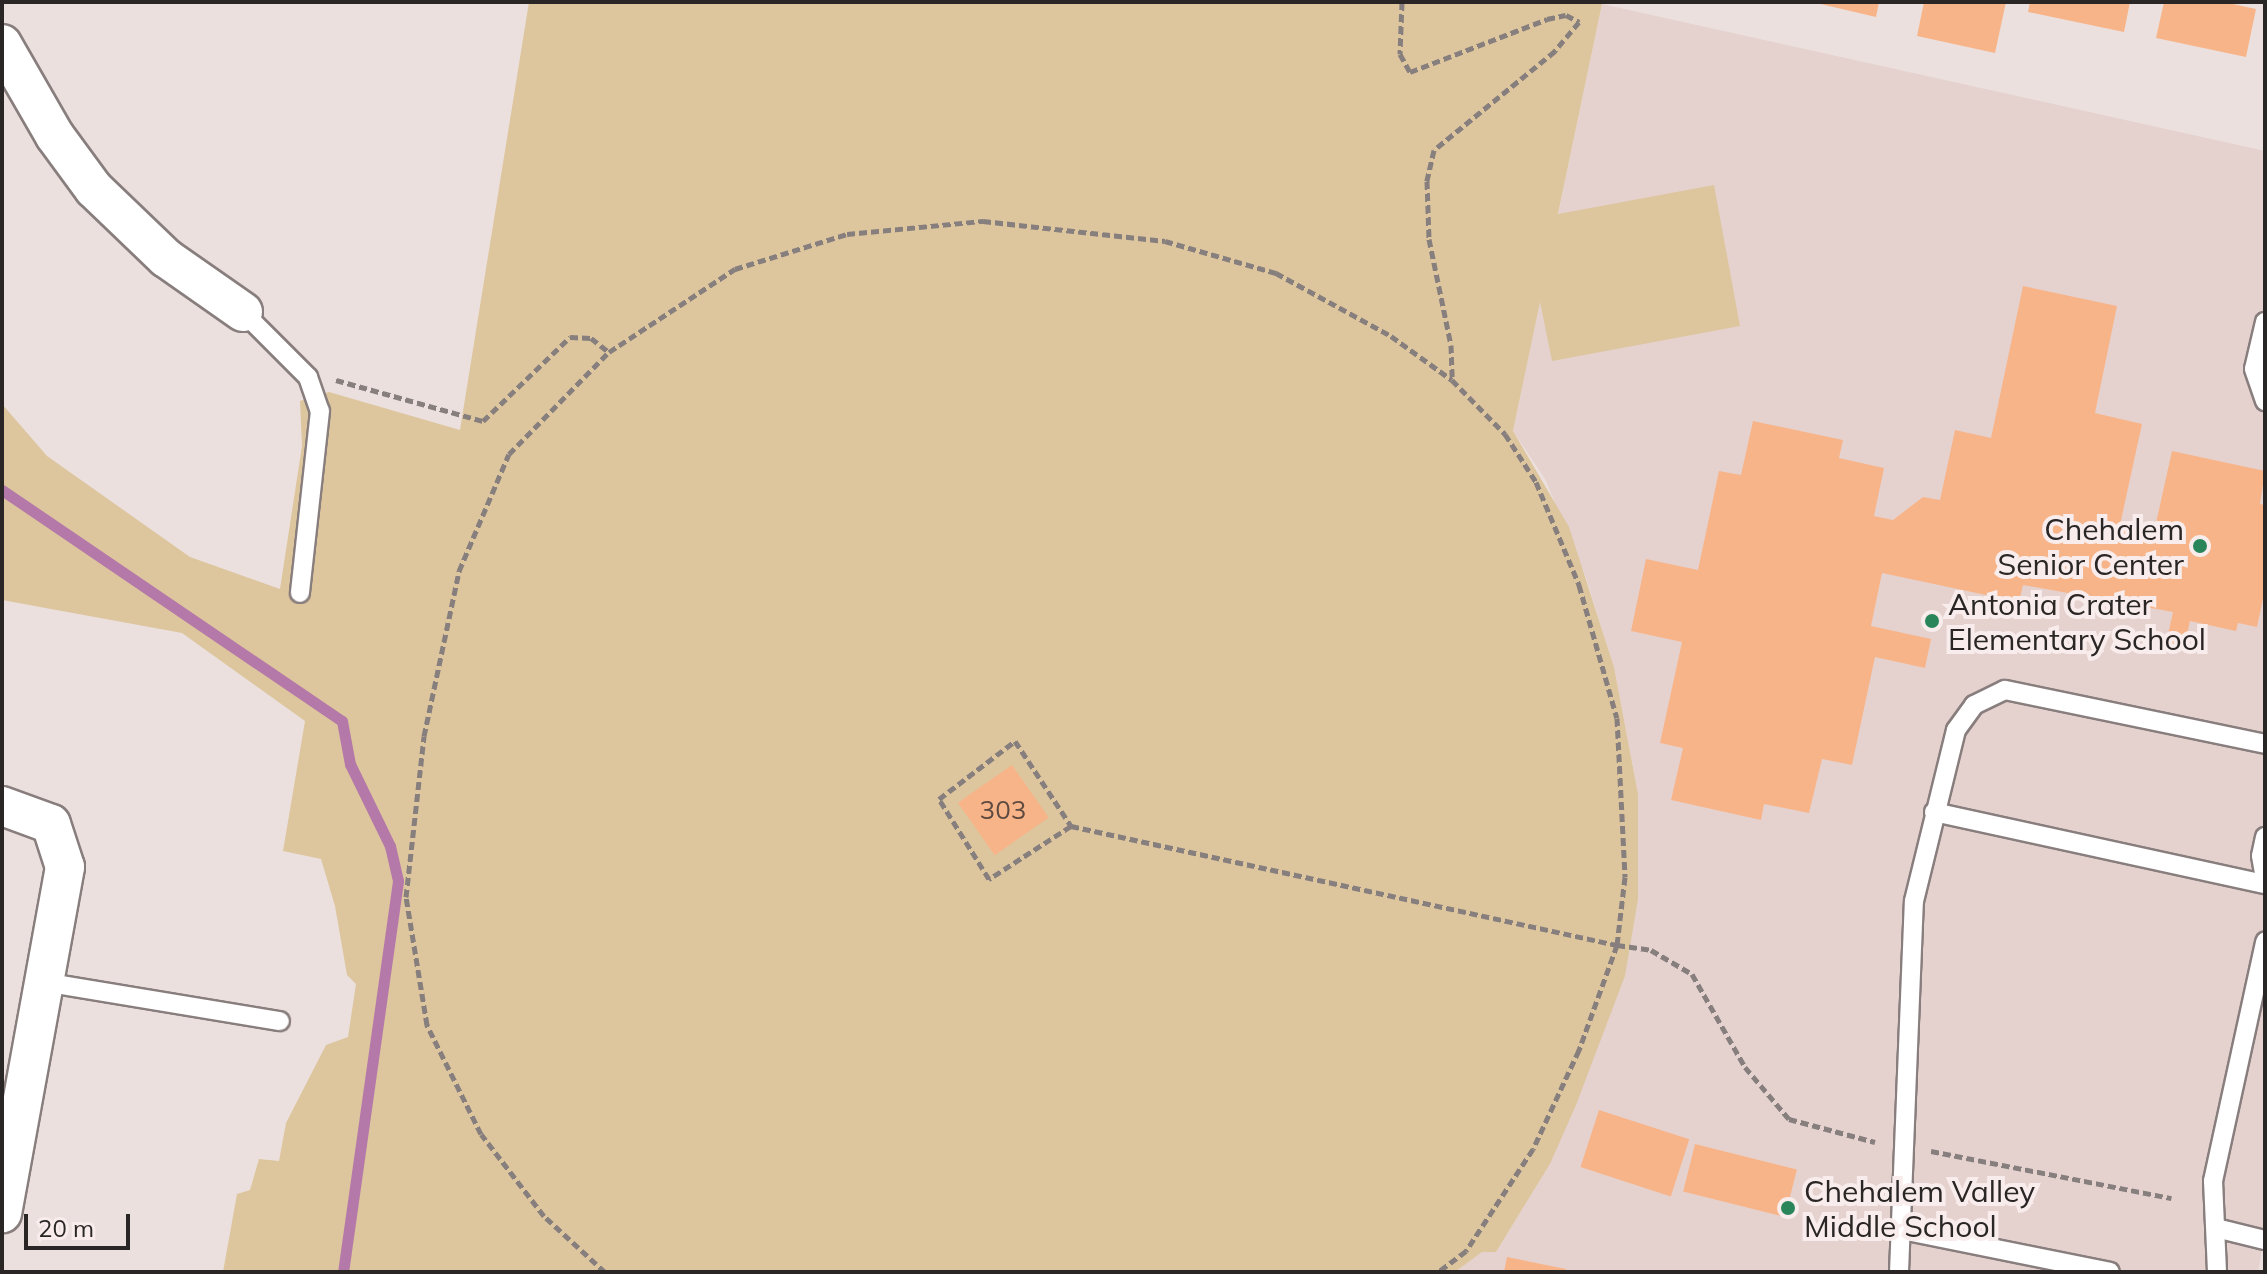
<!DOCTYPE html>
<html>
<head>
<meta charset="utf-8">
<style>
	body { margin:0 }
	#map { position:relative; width:2267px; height:1274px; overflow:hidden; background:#ebe0de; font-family:Mulish,sans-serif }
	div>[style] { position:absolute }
	.built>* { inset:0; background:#e5d2cf }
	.green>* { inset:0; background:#ddc59d }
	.stream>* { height:11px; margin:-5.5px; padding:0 5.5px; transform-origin:5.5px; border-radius:5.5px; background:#b479a9 }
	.building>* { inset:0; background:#f8b489; transform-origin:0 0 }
	.path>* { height:5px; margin-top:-2.5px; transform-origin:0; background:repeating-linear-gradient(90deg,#867f7e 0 8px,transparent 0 12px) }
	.roads { filter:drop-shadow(2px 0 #887e7d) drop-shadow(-2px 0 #887e7d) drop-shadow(0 2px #887e7d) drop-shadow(0 -2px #887e7d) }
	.service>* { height:18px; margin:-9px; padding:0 9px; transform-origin:9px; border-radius:9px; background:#fff }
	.minor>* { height:38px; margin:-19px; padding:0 19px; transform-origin:19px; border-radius:19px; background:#fff }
	.dots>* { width:22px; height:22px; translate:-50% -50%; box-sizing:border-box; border:4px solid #f8edec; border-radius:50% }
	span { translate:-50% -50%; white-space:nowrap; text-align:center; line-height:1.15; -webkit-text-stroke:8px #f8edec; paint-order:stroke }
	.number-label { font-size:26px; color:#5e4a3f }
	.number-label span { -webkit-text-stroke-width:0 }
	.poi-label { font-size:30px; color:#2a2626 }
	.right { translate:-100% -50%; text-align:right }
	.left { translate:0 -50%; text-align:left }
	.frame { position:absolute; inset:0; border:4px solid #2a2626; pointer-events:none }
	.scale { position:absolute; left:24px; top:1214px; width:106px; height:36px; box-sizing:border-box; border:4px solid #2a2626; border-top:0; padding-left:10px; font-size:24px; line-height:28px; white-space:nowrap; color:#2a2626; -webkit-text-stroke:6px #f8edec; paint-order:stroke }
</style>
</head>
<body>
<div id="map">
	<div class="built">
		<div style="clip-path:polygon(1602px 4px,2265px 151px,2265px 1232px,2258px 1272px,1455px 1272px,1482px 1252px,1496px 1252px,1550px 1164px,1625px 976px,1638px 794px,1614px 667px,1585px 575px,1545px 479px,1513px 431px)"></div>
	</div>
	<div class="green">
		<div style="clip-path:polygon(529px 2px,1602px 4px,1558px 214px,1714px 185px,1740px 326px,1552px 361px,1540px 302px,1513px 431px,1569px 527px,1614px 667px,1638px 794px,1638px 899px,1625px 976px,1576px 1105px,1550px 1164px,1496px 1252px,1482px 1252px,1455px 1272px,223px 1272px,237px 1194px,250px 1190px,259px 1159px,279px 1161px,286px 1123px,326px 1045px,348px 1037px,356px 984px,347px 975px,335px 906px,321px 859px,283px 851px,305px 721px,182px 633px,2px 600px,2px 404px,47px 456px,190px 557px,280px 589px,302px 446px,300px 401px,329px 392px,460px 430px)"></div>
	</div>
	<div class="stream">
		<div style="left:2px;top:490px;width:411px;rotate:34.2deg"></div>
		<div style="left:342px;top:721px;width:44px;rotate:79.5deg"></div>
		<div style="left:350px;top:764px;width:91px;rotate:64deg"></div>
		<div style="left:390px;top:846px;width:36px;rotate:77deg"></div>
		<div style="left:398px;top:881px;width:395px;rotate:98deg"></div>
	</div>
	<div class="building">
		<div style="clip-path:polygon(1812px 2px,1879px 2px,1876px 17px)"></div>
		<div style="clip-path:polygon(1924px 2px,2006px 2px,1995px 53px,1917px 36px)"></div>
		<div style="clip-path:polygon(2030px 2px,2130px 2px,2124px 32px,2028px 12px)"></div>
		<div style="clip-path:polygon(2164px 2px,2224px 2px,2256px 9px,2246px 57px,2156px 38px)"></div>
		<div style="clip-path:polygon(2023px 286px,2117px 306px,2095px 413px,2142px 424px,2120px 525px,2154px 532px,2172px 451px,2265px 471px,2260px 504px,2265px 505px,2265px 589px,2257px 627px,2238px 623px,2236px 631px,2190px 621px,2184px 648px,2166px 644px,2173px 612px,2023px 585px,2019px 602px,1882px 573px,1871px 626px,1931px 639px,1925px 668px,1875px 657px,1852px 765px,1822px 759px,1809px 813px,1764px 804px,1761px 820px,1671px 800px,1683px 748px,1660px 743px,1682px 642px,1631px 631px,1646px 559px,1698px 570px,1719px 471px,1741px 475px,1753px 421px,1843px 440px,1839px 458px,1884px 468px,1874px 516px,1893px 520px,1923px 497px,1940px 500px,1955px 430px,1991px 438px)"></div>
		<div style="left:1012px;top:765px;width:64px;height:66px;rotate:55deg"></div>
		<div style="left:1599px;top:1110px;width:95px;height:60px;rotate:18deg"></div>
		<div style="left:1695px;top:1144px;width:105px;height:49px;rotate:14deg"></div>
		<div style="clip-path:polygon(1507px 1257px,1566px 1269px,1565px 1272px,1504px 1272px)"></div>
	</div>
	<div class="path">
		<div style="left:1402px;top:2px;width:52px;rotate:92.2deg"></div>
		<div style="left:1400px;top:54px;width:21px;rotate:61deg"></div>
		<div style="left:1410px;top:72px;width:147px;rotate:-21.1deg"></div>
		<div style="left:1547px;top:19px;width:19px;rotate:-12deg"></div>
		<div style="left:1566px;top:15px;width:15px;rotate:28deg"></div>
		<div style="left:1579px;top:22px;width:38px;rotate:130deg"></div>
		<div style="left:1555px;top:51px;width:156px;rotate:140.7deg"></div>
		<div style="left:1434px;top:150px;width:32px;rotate:103deg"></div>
		<div style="left:1427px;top:181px;width:58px;rotate:88deg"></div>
		<div style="left:1429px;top:239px;width:108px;rotate:78.3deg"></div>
		<div style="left:1451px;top:345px;width:35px;rotate:88deg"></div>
		<div style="left:1452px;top:380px;width:76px;rotate:45.5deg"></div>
		<div style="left:1505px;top:434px;width:57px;rotate:57.1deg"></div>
		<div style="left:1536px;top:482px;width:112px;rotate:67.3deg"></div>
		<div style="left:1579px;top:585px;width:138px;rotate:74.1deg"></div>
		<div style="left:1617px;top:718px;width:159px;rotate:87.1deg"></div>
		<div style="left:1625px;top:877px;width:68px;rotate:96.7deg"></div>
		<div style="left:1617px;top:945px;width:34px;rotate:8deg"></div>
		<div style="left:1651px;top:950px;width:48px;rotate:30.3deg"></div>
		<div style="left:1692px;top:974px;width:107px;rotate:60.3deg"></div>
		<div style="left:1745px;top:1067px;width:68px;rotate:49.8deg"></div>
		<div style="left:1789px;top:1119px;width:89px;rotate:15deg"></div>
		<div style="left:336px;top:380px;width:153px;rotate:15.6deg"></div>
		<div style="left:483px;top:421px;width:121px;rotate:-44deg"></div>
		<div style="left:570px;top:337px;width:21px;rotate:3deg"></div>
		<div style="left:591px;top:338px;width:23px;rotate:38deg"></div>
		<div style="left:1071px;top:826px;width:98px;rotate:147.1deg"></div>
		<div style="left:989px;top:879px;width:94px;rotate:-122deg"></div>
		<div style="left:939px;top:799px;width:96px;rotate:-37.3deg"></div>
		<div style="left:1015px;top:741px;width:102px;rotate:56.6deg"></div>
		<div style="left:1071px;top:826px;width:559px;rotate:12.3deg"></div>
		<div style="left:1617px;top:945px;width:112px;rotate:109.9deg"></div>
		<div style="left:1579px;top:1050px;width:109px;rotate:114.9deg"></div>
		<div style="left:1533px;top:1149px;width:122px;rotate:123.3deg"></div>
		<div style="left:1466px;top:1251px;width:35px;rotate:143deg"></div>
		<div style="left:1931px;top:1151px;width:245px;rotate:11.1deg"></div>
		<div style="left:605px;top:1272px;width:83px;rotate:-137.4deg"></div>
		<div style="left:544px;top:1216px;width:103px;rotate:-127.5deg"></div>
		<div style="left:481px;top:1134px;width:122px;rotate:-116.4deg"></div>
		<div style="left:427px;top:1025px;width:130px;rotate:-99.3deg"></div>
		<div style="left:406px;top:897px;width:162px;rotate:-83.6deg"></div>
		<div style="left:424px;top:736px;width:169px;rotate:-78deg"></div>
		<div style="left:459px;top:571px;width:127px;rotate:-66.9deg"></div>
		<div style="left:509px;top:454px;width:143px;rotate:-45.6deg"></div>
		<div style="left:609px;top:352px;width:151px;rotate:-33.4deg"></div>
		<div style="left:735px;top:269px;width:117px;rotate:-17.4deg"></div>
		<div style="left:847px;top:234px;width:137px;rotate:-5.5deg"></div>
		<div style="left:983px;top:221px;width:183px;rotate:6.3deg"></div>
		<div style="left:1165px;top:241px;width:116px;rotate:16.1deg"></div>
		<div style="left:1276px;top:273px;width:131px;rotate:28.7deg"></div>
		<div style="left:1391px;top:336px;width:75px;rotate:35.8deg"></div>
	</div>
	<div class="roads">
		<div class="service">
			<div style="left:243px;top:312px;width:92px;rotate:45deg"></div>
			<div style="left:308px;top:377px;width:36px;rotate:71deg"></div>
			<div style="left:320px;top:411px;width:183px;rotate:96.3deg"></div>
			<div style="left:2265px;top:322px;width:48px;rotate:103.2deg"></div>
			<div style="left:2254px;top:369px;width:34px;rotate:71deg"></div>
			<div style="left:1934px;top:812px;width:339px;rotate:12.3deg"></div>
			<div style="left:2265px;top:837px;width:19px;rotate:102deg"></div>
			<div style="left:2261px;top:856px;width:22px;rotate:80deg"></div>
			<div style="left:44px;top:982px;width:239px;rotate:9.4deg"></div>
			<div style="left:2216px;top:1228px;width:50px;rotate:13.8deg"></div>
			<div style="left:1902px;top:1230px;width:212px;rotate:11.4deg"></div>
			<div style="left:1899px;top:1272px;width:371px;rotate:-87.7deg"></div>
			<div style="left:1914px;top:901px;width:176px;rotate:-76.2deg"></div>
			<div style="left:1956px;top:730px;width:31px;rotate:-54deg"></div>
			<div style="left:1974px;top:705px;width:34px;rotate:-26deg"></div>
			<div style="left:2005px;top:690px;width:266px;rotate:11.7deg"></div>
			<div style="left:2217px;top:1272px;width:91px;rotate:-92.5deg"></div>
			<div style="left:2213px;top:1181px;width:245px;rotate:-77.7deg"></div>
		</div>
		<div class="minor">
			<div style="left:2px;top:44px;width:106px;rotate:60.1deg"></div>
			<div style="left:55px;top:136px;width:66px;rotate:53.7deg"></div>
			<div style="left:94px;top:189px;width:100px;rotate:43.8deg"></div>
			<div style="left:166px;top:258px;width:94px;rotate:35deg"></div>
			<div style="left:2px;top:806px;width:52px;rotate:20.2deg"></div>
			<div style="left:51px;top:824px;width:45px;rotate:72deg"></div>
			<div style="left:65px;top:867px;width:352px;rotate:100.3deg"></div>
		</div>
	</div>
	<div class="dots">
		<div style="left:2200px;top:546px;background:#2b855b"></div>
		<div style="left:1932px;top:621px;background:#2b855b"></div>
		<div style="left:1788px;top:1208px;background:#2b855b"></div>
	</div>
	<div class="number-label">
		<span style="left:1003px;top:810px">303</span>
	</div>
	<div class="poi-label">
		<span class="right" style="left:2184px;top:546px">Chehalem<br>Senior Center</span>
		<span class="left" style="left:1948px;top:621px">Antonia Crater<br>Elementary School</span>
		<span class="left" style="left:1804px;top:1208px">Chehalem Valley<br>Middle School</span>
	</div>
	<div class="frame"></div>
	<div class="scale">20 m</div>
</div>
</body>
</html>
